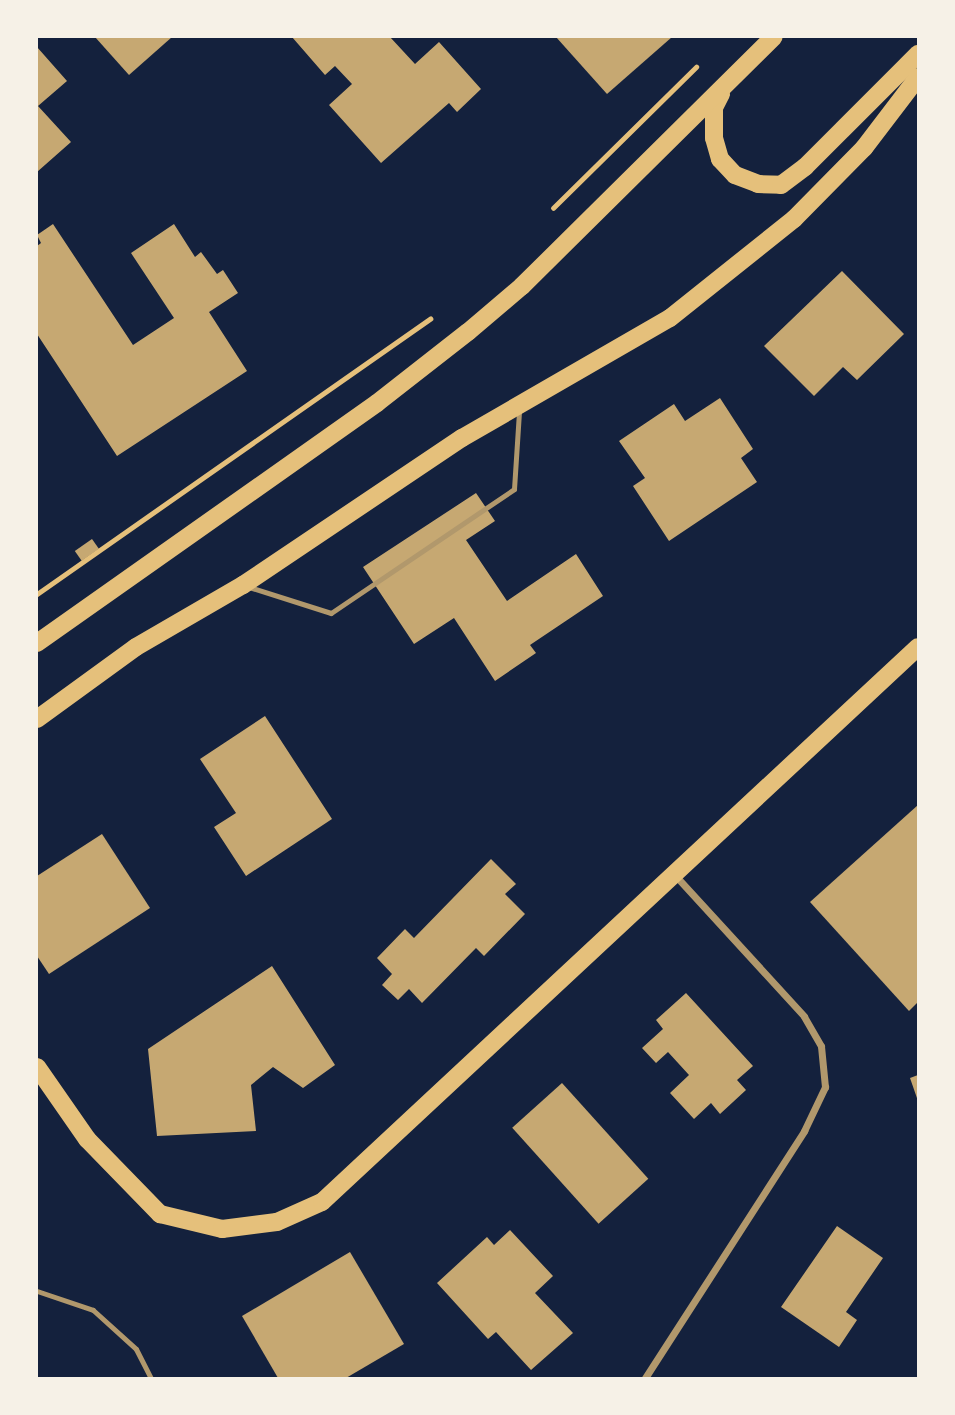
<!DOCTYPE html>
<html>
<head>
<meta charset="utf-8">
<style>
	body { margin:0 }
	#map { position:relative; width:955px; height:1415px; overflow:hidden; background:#14213d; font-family:Helvetica,sans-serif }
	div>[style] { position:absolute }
	.building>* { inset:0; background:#c6a872; transform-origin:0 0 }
	.path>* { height:4.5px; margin:-2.25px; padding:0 2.25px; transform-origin:2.25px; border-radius:2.25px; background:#e5c07b }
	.service>* { height:5px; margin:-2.5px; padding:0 2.5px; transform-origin:2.5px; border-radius:2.5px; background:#b1986c }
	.minor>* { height:7px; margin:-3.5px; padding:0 3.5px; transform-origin:3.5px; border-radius:3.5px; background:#b1986c }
	.primary>* { height:18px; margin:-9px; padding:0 9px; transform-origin:9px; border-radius:9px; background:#e5c07b }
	span { translate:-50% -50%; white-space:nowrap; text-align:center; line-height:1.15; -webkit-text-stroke:6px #f6f1e7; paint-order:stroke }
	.frame { position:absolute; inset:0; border:38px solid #f6f1e7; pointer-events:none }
</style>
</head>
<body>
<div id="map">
	<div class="building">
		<div style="clip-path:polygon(95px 37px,172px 37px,129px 75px)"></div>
		<div style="clip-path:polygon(292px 37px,390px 37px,415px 64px,439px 42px,481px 89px,457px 112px,449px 103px,381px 163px,329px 105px,352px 84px,335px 66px,325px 75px)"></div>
		<div style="clip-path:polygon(556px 37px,672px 37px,607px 94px)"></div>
		<div style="clip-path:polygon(37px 47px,67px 81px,38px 106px,71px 142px,37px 172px)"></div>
		<div style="clip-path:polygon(53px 224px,133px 345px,174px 318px,131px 253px,174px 224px,195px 257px,201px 252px,217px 274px,223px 270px,238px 293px,209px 312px,247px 371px,117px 456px,37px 334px,37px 246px,41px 243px,37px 235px)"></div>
		<div style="clip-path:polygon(842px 271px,904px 334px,857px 380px,843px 367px,814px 396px,764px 346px)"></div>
		<div style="clip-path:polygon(720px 398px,753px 449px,741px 458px,757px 482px,669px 541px,633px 486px,645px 478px,619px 441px,674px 404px,685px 421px)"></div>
		<div style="clip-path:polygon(476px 493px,495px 521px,466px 540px,507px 601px,576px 554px,603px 596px,530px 645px,536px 653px,495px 681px,454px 618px,414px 644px,363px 567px)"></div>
		<div style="left:92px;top:539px;width:12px;height:21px;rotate:55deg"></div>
		<div style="clip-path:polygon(265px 716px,332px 819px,246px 876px,214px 827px,236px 813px,200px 759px)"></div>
		<div style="clip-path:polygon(918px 805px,918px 1002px,909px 1011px,810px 902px)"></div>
		<div style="clip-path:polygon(102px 834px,150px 908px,49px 974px,37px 956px,37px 876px)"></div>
		<div style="clip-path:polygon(491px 859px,516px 884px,505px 894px,525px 914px,484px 956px,476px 948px,422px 1003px,409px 989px,398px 1000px,382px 985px,392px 974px,377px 958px,405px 929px,414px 938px)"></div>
		<div style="clip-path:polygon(272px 966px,335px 1065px,303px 1088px,273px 1067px,251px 1085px,256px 1131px,157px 1136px,148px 1049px)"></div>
		<div style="clip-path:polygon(686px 993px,753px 1066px,737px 1080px,746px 1090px,720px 1114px,711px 1103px,694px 1119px,670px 1093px,689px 1075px,668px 1052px,656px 1063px,642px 1048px,663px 1029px,656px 1020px)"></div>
		<div style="clip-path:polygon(918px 1075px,918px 1101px,910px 1078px)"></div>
		<div style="left:562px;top:1083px;width:129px;height:67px;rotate:48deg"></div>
		<div style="clip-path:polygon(837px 1226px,883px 1258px,846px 1312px,857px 1320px,839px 1347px,781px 1307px)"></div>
		<div style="clip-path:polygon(510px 1230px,553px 1276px,535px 1293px,573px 1333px,531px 1370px,496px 1332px,488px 1339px,437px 1283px,487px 1237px,494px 1245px)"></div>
		<div style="clip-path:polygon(350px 1252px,404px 1344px,346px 1378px,278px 1378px,242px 1316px)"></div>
	</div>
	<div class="path">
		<div style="left:553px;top:208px;width:201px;rotate:-44.6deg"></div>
		<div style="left:37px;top:594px;width:480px;rotate:-35deg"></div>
	</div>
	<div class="service">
		<div style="left:249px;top:587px;width:86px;rotate:17.6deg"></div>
		<div style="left:331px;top:613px;width:221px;rotate:-34.1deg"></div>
		<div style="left:514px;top:489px;width:78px;rotate:-86.3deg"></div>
		<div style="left:37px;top:1291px;width:59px;rotate:18.7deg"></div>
		<div style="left:93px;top:1310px;width:58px;rotate:42.2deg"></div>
		<div style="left:136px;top:1349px;width:33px;rotate:63deg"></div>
	</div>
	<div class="minor">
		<div style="left:645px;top:1378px;width:294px;rotate:-57.2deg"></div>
		<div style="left:804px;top:1131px;width:49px;rotate:-64.5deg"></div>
		<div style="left:825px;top:1087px;width:41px;rotate:-95.6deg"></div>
		<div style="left:821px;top:1046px;width:34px;rotate:-120deg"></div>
		<div style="left:804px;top:1016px;width:191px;rotate:-132.5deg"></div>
	</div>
	<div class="primary">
		<div style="left:721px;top:94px;width:16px;rotate:117deg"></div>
		<div style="left:714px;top:108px;width:30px;rotate:90deg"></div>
		<div style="left:714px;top:138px;width:22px;rotate:74deg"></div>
		<div style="left:720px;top:159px;width:22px;rotate:47deg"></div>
		<div style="left:735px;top:175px;width:25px;rotate:21deg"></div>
		<div style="left:758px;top:184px;width:23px;rotate:2deg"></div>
		<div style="left:781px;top:185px;width:30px;rotate:-37deg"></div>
		<div style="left:805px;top:167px;width:160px;rotate:-45deg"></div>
		<div style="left:37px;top:643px;width:416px;rotate:-35.2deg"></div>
		<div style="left:377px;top:403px;width:115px;rotate:-38deg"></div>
		<div style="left:468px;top:332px;width:71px;rotate:-40.4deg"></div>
		<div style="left:522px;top:286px;width:354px;rotate:-44.7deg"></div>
		<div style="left:37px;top:719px;width:122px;rotate:-36deg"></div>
		<div style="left:136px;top:647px;width:124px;rotate:-30.1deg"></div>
		<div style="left:243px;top:585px;width:264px;rotate:-33.9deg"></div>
		<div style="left:462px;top:438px;width:240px;rotate:-30deg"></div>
		<div style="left:670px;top:318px;width:159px;rotate:-38.6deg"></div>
		<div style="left:794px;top:219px;width:100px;rotate:-45.4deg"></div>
		<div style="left:864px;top:148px;width:89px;rotate:-52.7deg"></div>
		<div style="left:37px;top:1067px;width:88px;rotate:55.2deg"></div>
		<div style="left:87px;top:1139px;width:105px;rotate:45.8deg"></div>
		<div style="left:160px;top:1214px;width:64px;rotate:13.6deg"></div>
		<div style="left:222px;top:1229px;width:55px;rotate:-7.3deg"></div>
		<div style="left:277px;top:1222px;width:49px;rotate:-24deg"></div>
		<div style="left:322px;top:1202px;width:814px;rotate:-42.96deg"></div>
	</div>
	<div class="frame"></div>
</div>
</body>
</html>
